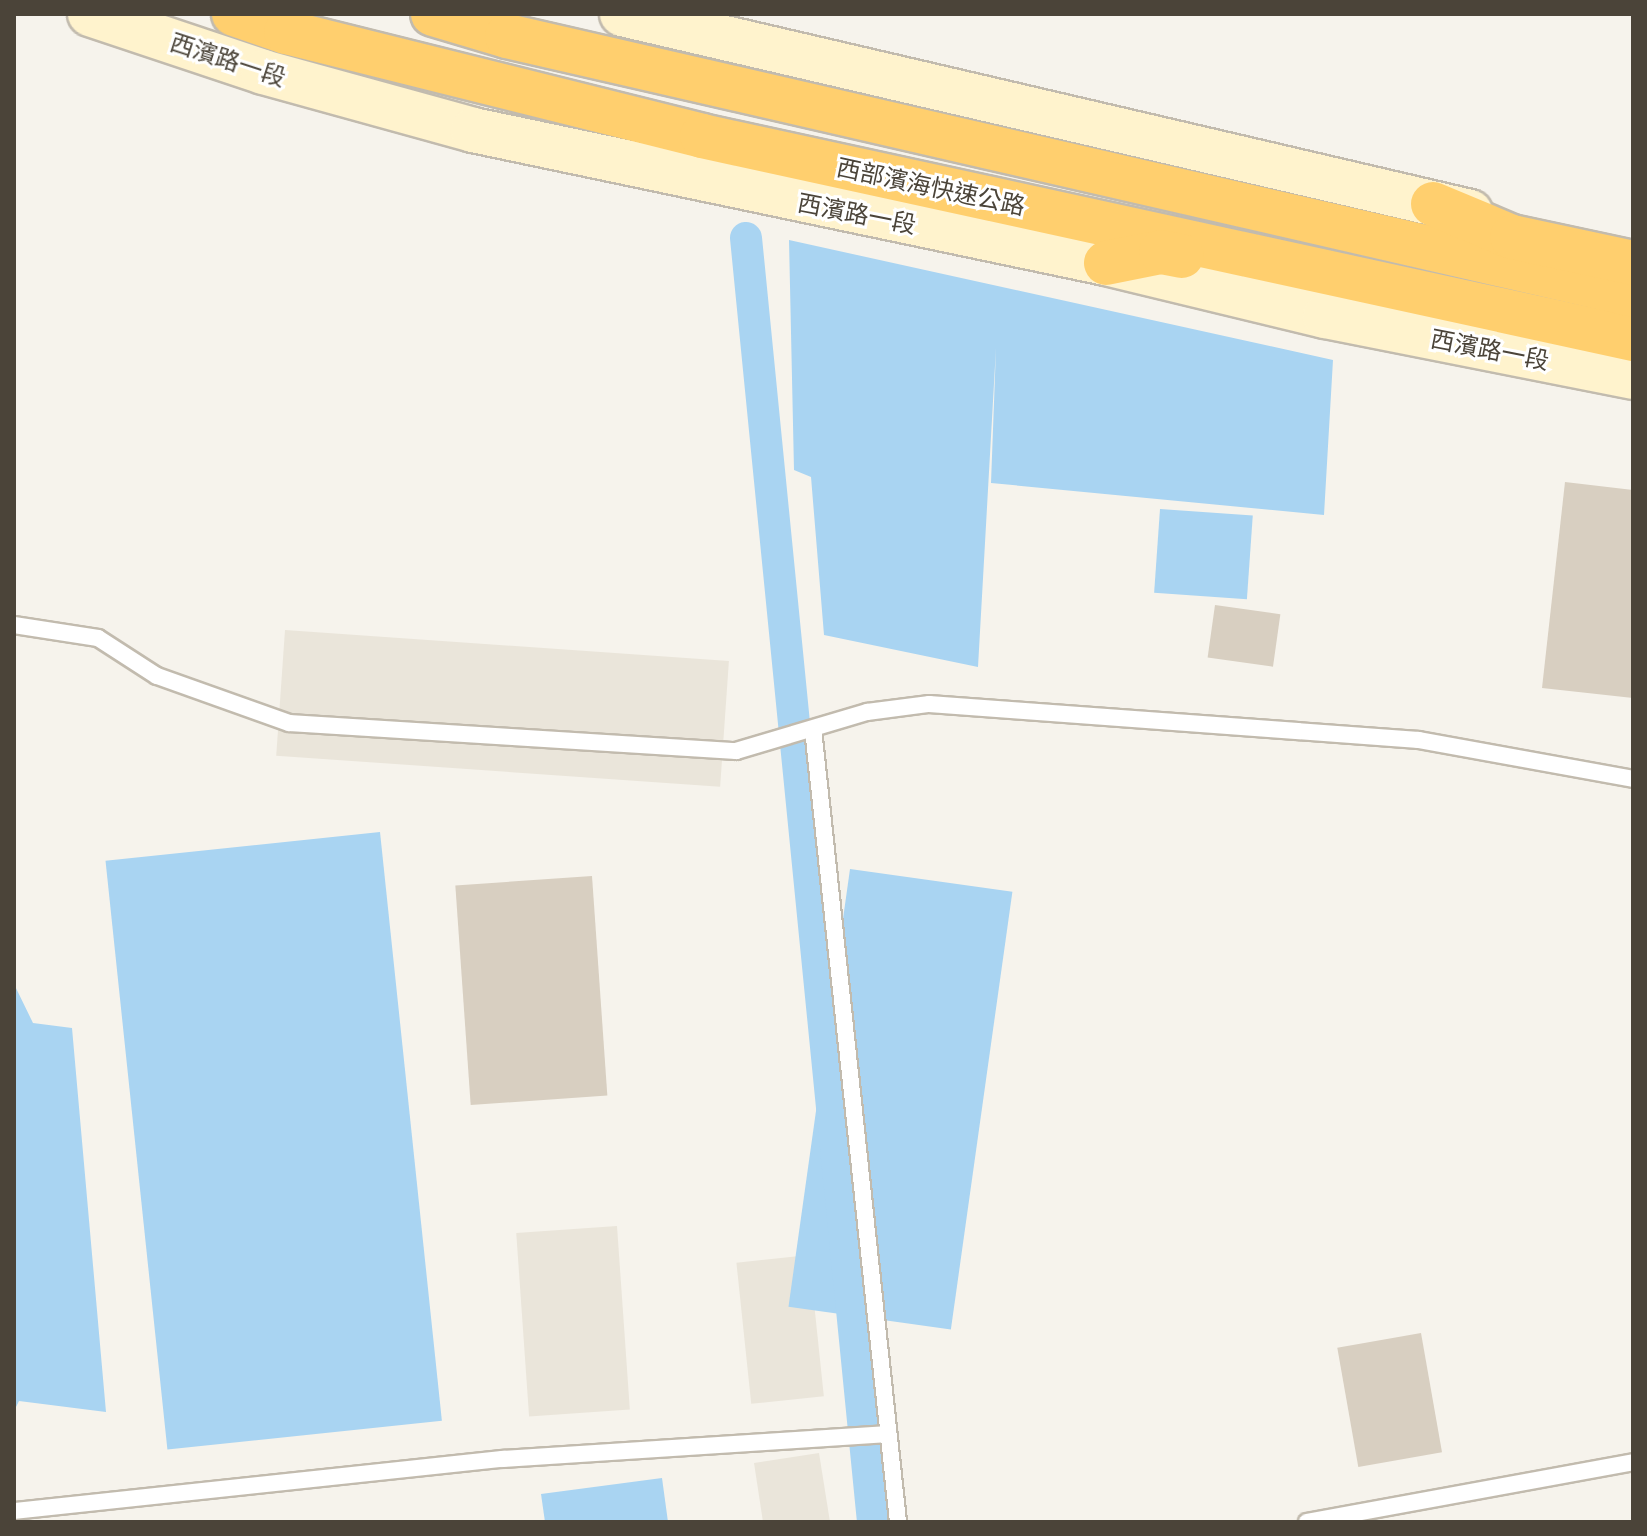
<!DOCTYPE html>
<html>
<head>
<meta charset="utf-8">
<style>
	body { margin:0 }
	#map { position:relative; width:1647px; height:1536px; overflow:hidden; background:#f6f3ec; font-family:"Open Sans","Noto Sans TC",sans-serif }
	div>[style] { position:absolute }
	.residential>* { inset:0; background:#eae5da; transform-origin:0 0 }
	.water>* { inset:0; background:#a9d4f2; transform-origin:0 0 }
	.canal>* { height:32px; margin:-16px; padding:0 16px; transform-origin:16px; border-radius:16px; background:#a9d4f2 }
	.building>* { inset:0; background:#d8cfc1; transform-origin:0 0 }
	.roads { filter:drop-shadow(2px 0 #c2bbae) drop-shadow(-2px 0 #c2bbae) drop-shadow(0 2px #c2bbae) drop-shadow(0 -2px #c2bbae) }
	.lane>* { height:16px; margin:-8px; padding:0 8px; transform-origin:8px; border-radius:8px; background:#fff }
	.secondary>* { height:44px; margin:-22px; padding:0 22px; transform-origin:22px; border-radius:22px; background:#fff3cd }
	.highway>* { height:44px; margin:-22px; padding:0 22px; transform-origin:22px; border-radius:22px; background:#ffcf6e }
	span { translate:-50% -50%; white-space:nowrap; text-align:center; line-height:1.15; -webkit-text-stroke:6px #fff; paint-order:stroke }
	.street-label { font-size:24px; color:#4b4439 }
	.frame { position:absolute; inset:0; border:16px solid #4b4439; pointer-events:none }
</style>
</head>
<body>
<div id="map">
	<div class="residential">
		<div style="left:285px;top:630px;width:445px;height:126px;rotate:4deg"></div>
		<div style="left:617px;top:1226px;width:184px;height:101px;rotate:86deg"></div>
		<div style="left:809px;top:1255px;width:142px;height:73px;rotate:84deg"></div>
		<div style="clip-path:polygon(819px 1453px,830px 1522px,763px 1522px,754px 1463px)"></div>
	</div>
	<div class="water">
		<div style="clip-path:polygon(789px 240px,1333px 360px,1324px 515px,991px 483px,996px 348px,978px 667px,824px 635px,811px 477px,794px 470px)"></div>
		<div style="left:1160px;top:509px;width:93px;height:84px;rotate:4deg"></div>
		<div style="left:380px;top:832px;width:592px;height:276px;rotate:84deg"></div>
		<div style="left:850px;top:869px;width:164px;height:442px;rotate:8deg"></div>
		<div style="clip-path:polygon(14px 984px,33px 1023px,72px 1028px,106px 1412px,19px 1401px,14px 1411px)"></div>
		<div style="clip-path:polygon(662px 1478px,668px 1522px,545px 1522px,541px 1494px)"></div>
	</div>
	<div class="canal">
		<div style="left:746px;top:238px;width:1290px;rotate:84.35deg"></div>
	</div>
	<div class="building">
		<div style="clip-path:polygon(1565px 482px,1633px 490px,1633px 698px,1542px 688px)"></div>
		<div style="left:1215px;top:605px;width:66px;height:53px;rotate:8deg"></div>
		<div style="left:592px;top:876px;width:220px;height:137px;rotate:86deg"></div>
		<div style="left:1421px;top:1333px;width:121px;height:85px;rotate:80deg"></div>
	</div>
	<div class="roads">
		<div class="lane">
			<div style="left:14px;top:625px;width:85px;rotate:8.8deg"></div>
			<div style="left:98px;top:638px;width:70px;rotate:32.8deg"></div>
			<div style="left:157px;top:676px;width:140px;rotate:19.6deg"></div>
			<div style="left:289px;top:723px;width:448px;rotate:3.6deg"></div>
			<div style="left:736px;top:751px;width:137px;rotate:-16.6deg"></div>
			<div style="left:867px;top:712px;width:63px;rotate:-7.4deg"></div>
			<div style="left:929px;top:704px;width:491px;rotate:4.2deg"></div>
			<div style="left:1419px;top:740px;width:218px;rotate:10.3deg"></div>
			<div style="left:813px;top:729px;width:798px;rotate:83.88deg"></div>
			<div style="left:14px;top:1511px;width:492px;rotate:-6.1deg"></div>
			<div style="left:503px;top:1459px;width:386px;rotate:-3.7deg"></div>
			<div style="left:1307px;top:1522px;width:331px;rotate:-10.4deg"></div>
		</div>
		<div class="secondary">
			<div style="left:90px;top:14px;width:182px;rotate:18.5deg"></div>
			<div style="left:263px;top:72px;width:218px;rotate:15.4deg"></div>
			<div style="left:473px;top:130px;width:647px;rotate:11.87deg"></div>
			<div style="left:1106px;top:263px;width:225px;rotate:13.6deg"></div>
			<div style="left:1325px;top:316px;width:314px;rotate:11.2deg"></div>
			<div style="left:622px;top:14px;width:871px;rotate:13.14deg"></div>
		</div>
		<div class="highway">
			<div style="left:234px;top:14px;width:55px;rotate:19.1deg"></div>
			<div style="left:286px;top:32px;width:429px;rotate:14deg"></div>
			<div style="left:702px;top:136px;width:953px;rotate:12.3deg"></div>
			<div style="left:433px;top:14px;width:77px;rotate:16.6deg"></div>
			<div style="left:507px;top:36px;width:1155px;rotate:12.95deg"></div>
			<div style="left:1433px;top:204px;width:86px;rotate:22.7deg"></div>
			<div style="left:1512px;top:237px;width:124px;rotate:12.1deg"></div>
			<div style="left:1106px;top:263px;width:56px;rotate:-11.3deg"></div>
			<div style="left:1161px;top:252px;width:21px;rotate:11deg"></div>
		</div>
	</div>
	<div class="street-label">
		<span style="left:228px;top:59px;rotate:18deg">西濱路一段</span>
		<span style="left:931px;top:186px;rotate:12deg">西部濱海快速公路</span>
		<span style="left:857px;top:213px;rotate:11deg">西濱路一段</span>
		<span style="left:1490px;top:349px;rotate:11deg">西濱路一段</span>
	</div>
	<div class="frame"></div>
</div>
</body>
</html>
